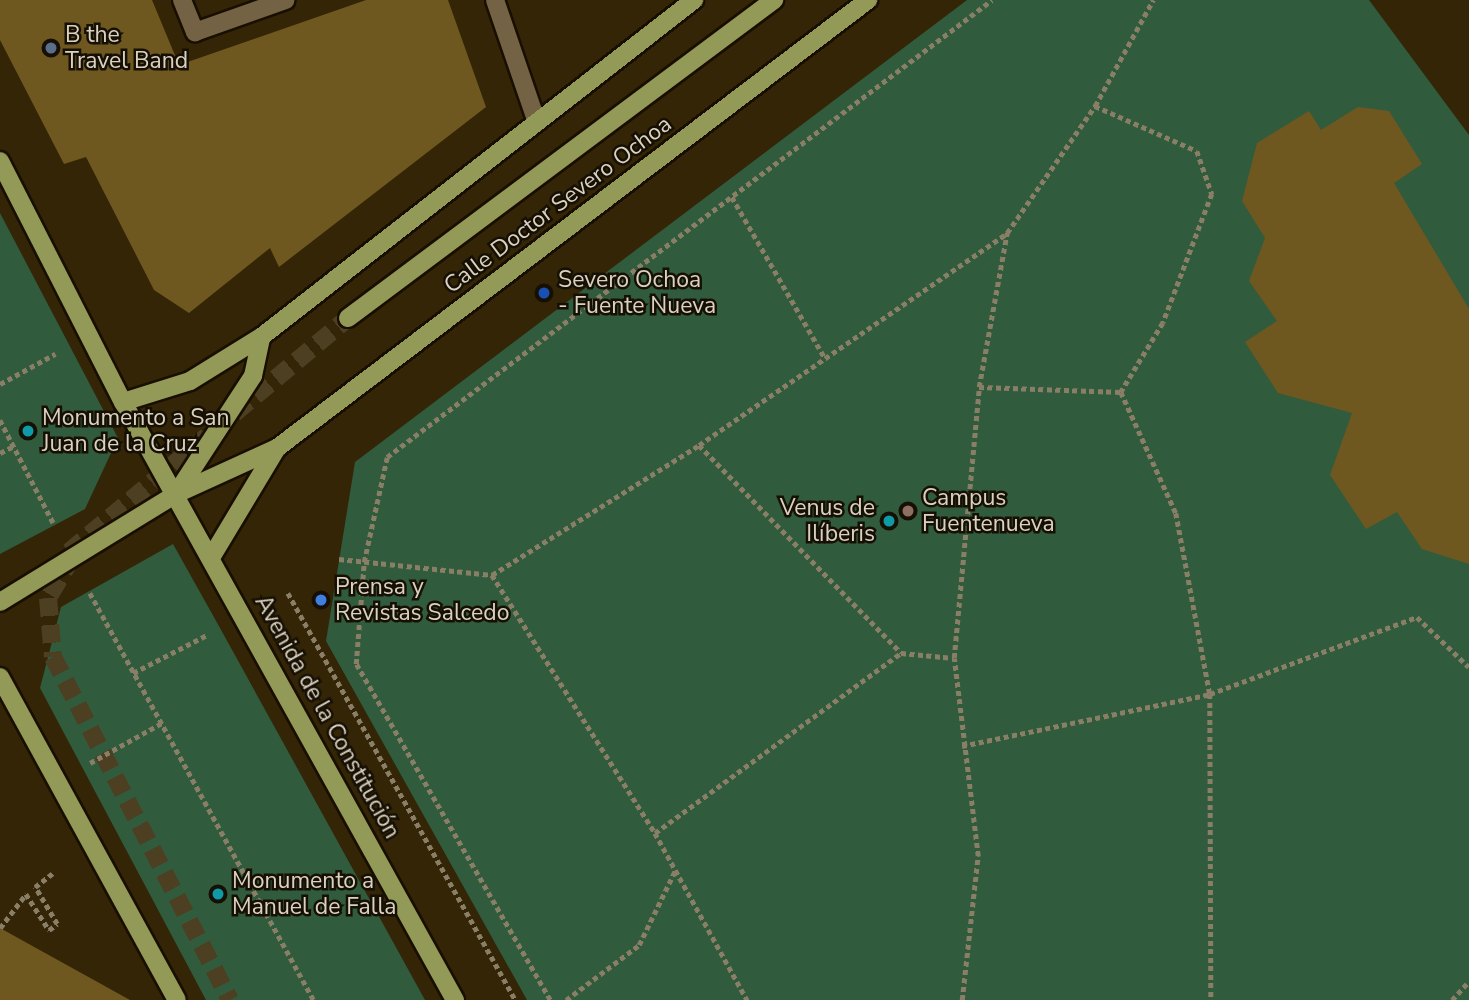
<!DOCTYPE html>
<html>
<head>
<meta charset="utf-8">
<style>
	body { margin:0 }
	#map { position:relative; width:1469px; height:1000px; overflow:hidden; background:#332506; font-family:"Nunito Sans",sans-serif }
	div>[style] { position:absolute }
	.green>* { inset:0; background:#315b3d }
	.building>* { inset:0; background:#6f5720 }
	.major-tunnel>* { height:18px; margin-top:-9px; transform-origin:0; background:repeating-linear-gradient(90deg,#4c3f22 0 18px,transparent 0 27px) }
	.path>* { height:4.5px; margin-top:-2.25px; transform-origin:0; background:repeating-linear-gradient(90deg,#897e66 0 5px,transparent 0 8.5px) }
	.roads { filter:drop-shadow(2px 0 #190f00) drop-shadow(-2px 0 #190f00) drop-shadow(0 2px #190f00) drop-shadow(0 -2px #190f00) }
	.minor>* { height:18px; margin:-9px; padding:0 9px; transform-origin:9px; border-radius:9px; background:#736344 }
	.major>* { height:18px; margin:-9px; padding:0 9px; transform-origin:9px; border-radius:9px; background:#939a58 }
	.dots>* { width:19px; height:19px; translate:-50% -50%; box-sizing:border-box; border:4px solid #161004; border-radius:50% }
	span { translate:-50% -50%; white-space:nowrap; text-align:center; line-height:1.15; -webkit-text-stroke:5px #161004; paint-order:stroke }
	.poi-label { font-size:23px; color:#dad1c0 }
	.left { translate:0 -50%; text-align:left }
	.right { translate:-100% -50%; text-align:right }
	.street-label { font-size:23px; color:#dad1c0 }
</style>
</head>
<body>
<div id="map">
	<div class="green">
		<div style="clip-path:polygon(967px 0,1369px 0,1469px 135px,1469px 1000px,527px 1000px,326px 641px,355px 462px)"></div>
		<div style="clip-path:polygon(0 213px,118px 438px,85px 509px,0 554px)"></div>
		<div style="clip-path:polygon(173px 544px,220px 628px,425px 1000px,206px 1000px,40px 688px,61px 607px)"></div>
	</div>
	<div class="building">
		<div style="clip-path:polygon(0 0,152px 0,179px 65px,366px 0,448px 0,486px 107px,279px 267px,270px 248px,189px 313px,154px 290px,86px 157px,64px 164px,0 40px)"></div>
		<div style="clip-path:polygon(1358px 107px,1389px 111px,1422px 164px,1394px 183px,1469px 309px,1469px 564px,1422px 549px,1397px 512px,1366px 529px,1330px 475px,1352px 413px,1278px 393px,1245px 342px,1277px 321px,1249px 281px,1265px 238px,1242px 201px,1257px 143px,1309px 111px,1321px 130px)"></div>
		<div style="clip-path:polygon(0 928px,130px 1000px,0 1000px)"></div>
	</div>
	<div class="major-tunnel">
		<div style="left:69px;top:552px;width:364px;rotate:-40deg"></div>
		<div style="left:73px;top:556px;width:49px;rotate:120.8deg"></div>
		<div style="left:48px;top:598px;width:59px;rotate:85.2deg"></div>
		<div style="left:53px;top:657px;width:386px;rotate:62.7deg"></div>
	</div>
	<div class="path">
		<div style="left:1095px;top:106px;width:111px;rotate:23.8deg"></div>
		<div style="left:1197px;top:151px;width:46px;rotate:70.8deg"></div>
		<div style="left:1212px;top:194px;width:138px;rotate:110.8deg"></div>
		<div style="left:1163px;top:323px;width:81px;rotate:121.3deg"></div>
		<div style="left:732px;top:197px;width:186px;rotate:60deg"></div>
		<div style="left:0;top:384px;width:63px;rotate:-28.6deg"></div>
		<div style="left:979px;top:387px;width:142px;rotate:2deg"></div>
		<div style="left:1121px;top:392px;width:133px;rotate:65.6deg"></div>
		<div style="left:1176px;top:513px;width:184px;rotate:79.4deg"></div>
		<div style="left:1210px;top:694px;width:221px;rotate:-20.4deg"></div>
		<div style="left:1417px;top:617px;width:72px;rotate:43.9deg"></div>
		<div style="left:0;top:420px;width:117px;rotate:62.6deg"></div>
		<div style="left:699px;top:445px;width:290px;rotate:45.8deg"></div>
		<div style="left:901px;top:653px;width:53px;rotate:5.4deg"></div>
		<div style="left:0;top:453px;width:16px;rotate:-27deg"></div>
		<div style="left:339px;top:559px;width:154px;rotate:6deg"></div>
		<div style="left:492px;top:575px;width:244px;rotate:-32.1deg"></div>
		<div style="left:699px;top:445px;width:374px;rotate:-34.5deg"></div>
		<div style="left:1007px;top:233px;width:155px;rotate:-55.3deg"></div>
		<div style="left:1095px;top:106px;width:121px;rotate:-61.3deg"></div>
		<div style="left:492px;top:575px;width:305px;rotate:57.7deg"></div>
		<div style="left:655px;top:833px;width:191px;rotate:61.1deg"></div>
		<div style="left:90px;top:593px;width:465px;rotate:61.2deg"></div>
		<div style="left:288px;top:593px;width:466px;rotate:60.8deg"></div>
		<div style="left:133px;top:673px;width:83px;rotate:-27.2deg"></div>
		<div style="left:962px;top:746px;width:253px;rotate:-11.8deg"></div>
		<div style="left:1210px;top:694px;width:306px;rotate:89.8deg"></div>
		<div style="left:90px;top:763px;width:82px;rotate:-29.1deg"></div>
		<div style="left:655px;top:833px;width:305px;rotate:-36.2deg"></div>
		<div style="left:0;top:928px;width:43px;rotate:-52.6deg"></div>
		<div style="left:26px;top:894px;width:43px;rotate:57.4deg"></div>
		<div style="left:49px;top:930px;width:10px;rotate:-37deg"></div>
		<div style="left:57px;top:924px;width:43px;rotate:-120.7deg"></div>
		<div style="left:35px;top:887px;width:24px;rotate:-38deg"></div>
		<div style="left:550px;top:1000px;width:388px;rotate:-120deg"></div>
		<div style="left:356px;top:664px;width:102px;rotate:-85.5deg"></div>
		<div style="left:364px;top:562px;width:107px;rotate:-77.6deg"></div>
		<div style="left:387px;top:457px;width:758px;rotate:-37.07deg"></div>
		<div style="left:566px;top:1000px;width:91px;rotate:-37deg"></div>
		<div style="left:639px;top:945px;width:82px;rotate:-64.1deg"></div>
		<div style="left:962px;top:1000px;width:145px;rotate:-83.7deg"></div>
		<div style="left:978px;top:856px;width:199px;rotate:-96.9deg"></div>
		<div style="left:954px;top:658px;width:272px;rotate:-84.7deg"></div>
		<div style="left:979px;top:387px;width:157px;rotate:-79.7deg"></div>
		<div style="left:1452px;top:1000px;width:25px;rotate:-48deg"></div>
	</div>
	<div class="roads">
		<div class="minor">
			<div style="left:182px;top:0;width:35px;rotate:68deg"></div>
			<div style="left:195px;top:32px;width:96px;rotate:-19.4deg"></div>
			<div style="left:495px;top:0;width:127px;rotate:71.1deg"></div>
		</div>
		<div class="major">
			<div style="left:0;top:161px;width:271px;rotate:63deg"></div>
			<div style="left:123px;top:402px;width:684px;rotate:60.96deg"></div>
			<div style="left:348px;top:318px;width:532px;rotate:-36.74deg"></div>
			<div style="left:123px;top:402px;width:70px;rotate:-17.4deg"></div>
			<div style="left:190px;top:381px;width:84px;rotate:-31.8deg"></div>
			<div style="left:261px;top:337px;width:549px;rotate:-37.89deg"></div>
			<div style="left:176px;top:494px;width:141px;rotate:-56.9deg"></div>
			<div style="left:253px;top:376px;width:40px;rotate:-78deg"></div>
			<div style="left:212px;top:556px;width:126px;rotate:-59deg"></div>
			<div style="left:0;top:602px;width:206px;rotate:-31.5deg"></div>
			<div style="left:176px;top:494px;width:111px;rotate:-24.5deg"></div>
			<div style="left:277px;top:448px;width:742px;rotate:-37.16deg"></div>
			<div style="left:0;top:677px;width:368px;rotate:61.3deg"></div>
		</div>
	</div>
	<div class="dots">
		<div style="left:51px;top:48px;background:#5c6f8a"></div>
		<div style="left:544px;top:293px;background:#1a4fb4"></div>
		<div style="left:28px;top:431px;background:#0f9aa8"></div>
		<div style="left:908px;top:511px;background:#8d6e63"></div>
		<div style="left:889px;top:521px;background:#0f9aa8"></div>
		<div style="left:321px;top:600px;background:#3f7fe0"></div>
		<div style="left:218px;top:894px;background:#0f9aa8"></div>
	</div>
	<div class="poi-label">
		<span class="left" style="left:65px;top:48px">B the<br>Travel Band</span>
		<span class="left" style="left:558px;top:293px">Severo Ochoa<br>- Fuente Nueva</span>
		<span class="left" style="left:42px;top:431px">Monumento a San<br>Juan de la Cruz</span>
		<span class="left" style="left:922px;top:511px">Campus<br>Fuentenueva</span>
		<span class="right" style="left:875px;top:521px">Venus de<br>Ilíberis</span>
		<span class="left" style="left:335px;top:600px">Prensa y<br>Revistas Salcedo</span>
		<span class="left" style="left:232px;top:894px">Monumento a<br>Manuel de Falla</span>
	</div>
	<div class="street-label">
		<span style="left:558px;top:205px;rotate:-37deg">Calle Doctor Severo Ochoa</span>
		<span style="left:327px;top:717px;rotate:61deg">Avenida de la Constitución</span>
	</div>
</div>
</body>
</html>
